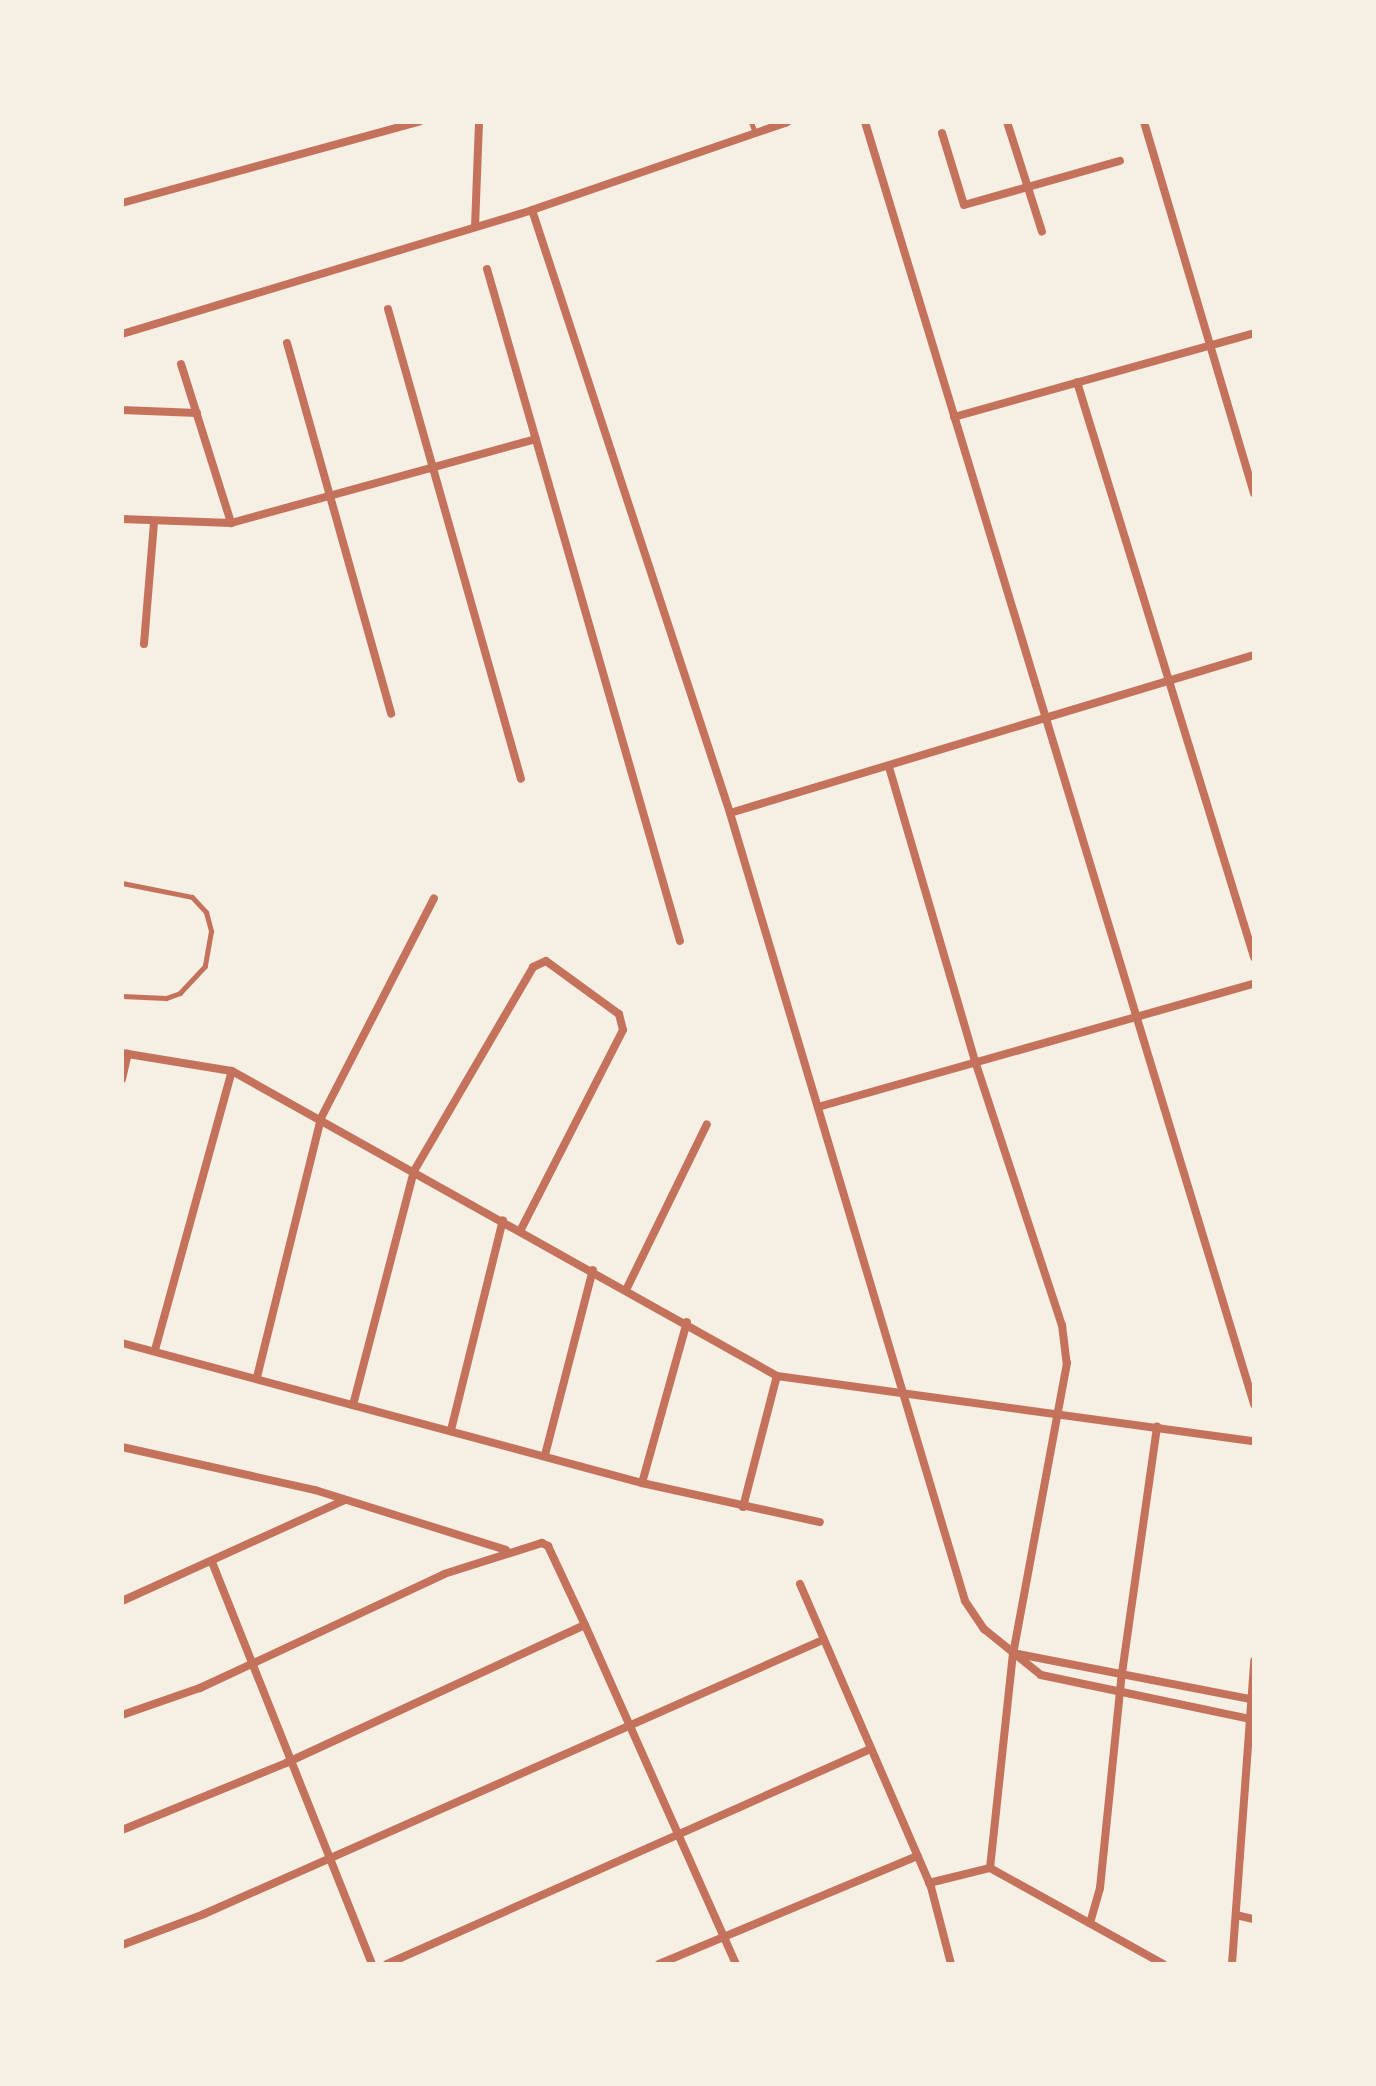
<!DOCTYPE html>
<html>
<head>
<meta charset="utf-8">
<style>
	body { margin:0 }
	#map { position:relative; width:1376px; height:2086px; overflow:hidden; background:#f6efe4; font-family:Barlow,sans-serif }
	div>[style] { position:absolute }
	.service>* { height:5px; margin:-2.5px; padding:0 2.5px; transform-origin:2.5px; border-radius:2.5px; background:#c5725c }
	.minor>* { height:8px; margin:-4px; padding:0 4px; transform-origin:4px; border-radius:4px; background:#c5725c }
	span { translate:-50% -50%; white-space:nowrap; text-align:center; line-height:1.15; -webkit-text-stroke:8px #f6efe4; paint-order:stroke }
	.frame { position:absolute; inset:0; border:124px solid #f6efe4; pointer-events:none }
</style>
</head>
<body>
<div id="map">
	<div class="service">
		<div style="left:751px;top:122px;width:12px;rotate:70deg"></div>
		<div style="left:122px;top:883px;width:71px;rotate:11.3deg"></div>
		<div style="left:192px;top:897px;width:21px;rotate:47deg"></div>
		<div style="left:206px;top:912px;width:20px;rotate:75deg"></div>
		<div style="left:211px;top:931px;width:36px;rotate:100deg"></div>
		<div style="left:205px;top:966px;width:37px;rotate:133deg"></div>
		<div style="left:180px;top:993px;width:15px;rotate:160deg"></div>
		<div style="left:166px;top:998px;width:44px;rotate:-177.4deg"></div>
	</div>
	<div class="minor">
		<div style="left:865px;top:122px;width:1340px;rotate:73.12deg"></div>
		<div style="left:1007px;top:122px;width:115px;rotate:72.3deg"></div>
		<div style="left:1144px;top:122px;width:387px;rotate:73.5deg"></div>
		<div style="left:942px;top:133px;width:75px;rotate:73deg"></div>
		<div style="left:964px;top:205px;width:162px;rotate:-15.8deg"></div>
		<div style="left:122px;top:203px;width:308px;rotate:-15.3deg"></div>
		<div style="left:532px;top:210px;width:635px;rotate:71.82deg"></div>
		<div style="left:730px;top:813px;width:822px;rotate:73.39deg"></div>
		<div style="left:965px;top:1601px;width:34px;rotate:56deg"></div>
		<div style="left:984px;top:1629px;width:73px;rotate:38.9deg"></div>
		<div style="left:1041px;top:1675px;width:218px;rotate:11.9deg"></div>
		<div style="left:475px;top:227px;width:105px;rotate:-87.8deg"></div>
		<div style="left:487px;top:269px;width:699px;rotate:73.98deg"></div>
		<div style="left:388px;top:309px;width:488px;rotate:74.2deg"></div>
		<div style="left:122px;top:334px;width:428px;rotate:-16.8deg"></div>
		<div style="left:532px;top:210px;width:270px;rotate:-19deg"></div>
		<div style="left:287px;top:343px;width:385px;rotate:74.3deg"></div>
		<div style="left:181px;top:364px;width:167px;rotate:72.5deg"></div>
		<div style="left:1077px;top:382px;width:602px;rotate:72.89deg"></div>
		<div style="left:122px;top:410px;width:75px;rotate:2.3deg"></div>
		<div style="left:954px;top:417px;width:312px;rotate:-15.6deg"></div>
		<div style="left:122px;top:519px;width:109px;rotate:2.1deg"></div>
		<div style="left:231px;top:523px;width:316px;rotate:-15.4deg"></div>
		<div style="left:144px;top:644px;width:122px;rotate:-85.3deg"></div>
		<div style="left:889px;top:767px;width:309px;rotate:73.7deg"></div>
		<div style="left:976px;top:1064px;width:275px;rotate:71.8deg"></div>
		<div style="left:1062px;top:1325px;width:38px;rotate:83deg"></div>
		<div style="left:1067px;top:1363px;width:295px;rotate:100.5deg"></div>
		<div style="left:1013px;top:1653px;width:216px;rotate:96.1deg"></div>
		<div style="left:730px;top:813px;width:547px;rotate:-16.78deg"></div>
		<div style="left:122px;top:1053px;width:111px;rotate:9.3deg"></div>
		<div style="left:232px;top:1071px;width:625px;rotate:29.23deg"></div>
		<div style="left:777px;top:1376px;width:481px;rotate:7.8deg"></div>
		<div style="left:122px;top:1079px;width:26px;rotate:-77deg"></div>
		<div style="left:818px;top:1107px;width:453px;rotate:-15.8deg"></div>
		<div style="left:627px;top:1288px;width:182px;rotate:-64deg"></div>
		<div style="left:122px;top:1343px;width:539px;rotate:15.07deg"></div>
		<div style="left:642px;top:1483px;width:182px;rotate:12.4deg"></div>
		<div style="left:155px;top:1350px;width:289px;rotate:-74.6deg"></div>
		<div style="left:257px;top:1377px;width:267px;rotate:-76.1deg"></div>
		<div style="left:321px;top:1118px;width:247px;rotate:-62.8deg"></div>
		<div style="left:353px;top:1405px;width:242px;rotate:-75.4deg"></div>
		<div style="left:414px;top:1171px;width:236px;rotate:-59.7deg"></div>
		<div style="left:533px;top:967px;width:14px;rotate:-25deg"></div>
		<div style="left:546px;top:961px;width:90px;rotate:36deg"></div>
		<div style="left:619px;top:1014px;width:16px;rotate:76deg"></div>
		<div style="left:623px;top:1030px;width:224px;rotate:117.1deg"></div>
		<div style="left:451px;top:1430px;width:216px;rotate:-76.1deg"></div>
		<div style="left:122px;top:1447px;width:198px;rotate:12.6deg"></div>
		<div style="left:315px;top:1490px;width:200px;rotate:17.4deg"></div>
		<div style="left:545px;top:1455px;width:191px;rotate:-75.5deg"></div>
		<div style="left:642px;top:1483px;width:167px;rotate:-74.4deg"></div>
		<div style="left:743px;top:1507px;width:135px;rotate:-75.5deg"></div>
		<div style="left:212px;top:1562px;width:433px;rotate:68.3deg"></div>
		<div style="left:800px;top:1584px;width:330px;rotate:66.6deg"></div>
		<div style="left:931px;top:1887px;width:80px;rotate:75.4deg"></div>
		<div style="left:122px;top:1601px;width:245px;rotate:-24.4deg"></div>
		<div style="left:1013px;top:1653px;width:246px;rotate:11deg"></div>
		<div style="left:122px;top:1715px;width:83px;rotate:-19.1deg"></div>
		<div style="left:200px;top:1688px;width:269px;rotate:-25deg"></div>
		<div style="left:444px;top:1574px;width:103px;rotate:-17.6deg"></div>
		<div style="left:542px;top:1543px;width:7px;rotate:27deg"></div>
		<div style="left:548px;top:1546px;width:87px;rotate:64.9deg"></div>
		<div style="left:585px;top:1625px;width:371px;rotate:66deg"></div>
		<div style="left:122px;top:1830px;width:177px;rotate:-22.2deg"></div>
		<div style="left:286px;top:1763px;width:329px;rotate:-24.8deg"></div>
		<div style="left:929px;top:1883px;width:63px;rotate:-13.8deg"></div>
		<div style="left:990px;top:1868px;width:198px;rotate:29deg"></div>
		<div style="left:1236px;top:1915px;width:18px;rotate:13deg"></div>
		<div style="left:1090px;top:1923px;width:36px;rotate:-74deg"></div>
		<div style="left:1100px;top:1888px;width:216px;rotate:-84.2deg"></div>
		<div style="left:1122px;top:1673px;width:249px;rotate:-81.9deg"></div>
		<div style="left:122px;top:1945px;width:88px;rotate:-20.7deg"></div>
		<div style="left:204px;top:1914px;width:677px;rotate:-23.88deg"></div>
		<div style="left:387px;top:1964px;width:526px;rotate:-23.98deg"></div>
		<div style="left:659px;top:1964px;width:280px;rotate:-22.7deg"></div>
		<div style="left:1232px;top:1964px;width:304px;rotate:-85.8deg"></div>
	</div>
	<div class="frame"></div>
</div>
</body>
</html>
